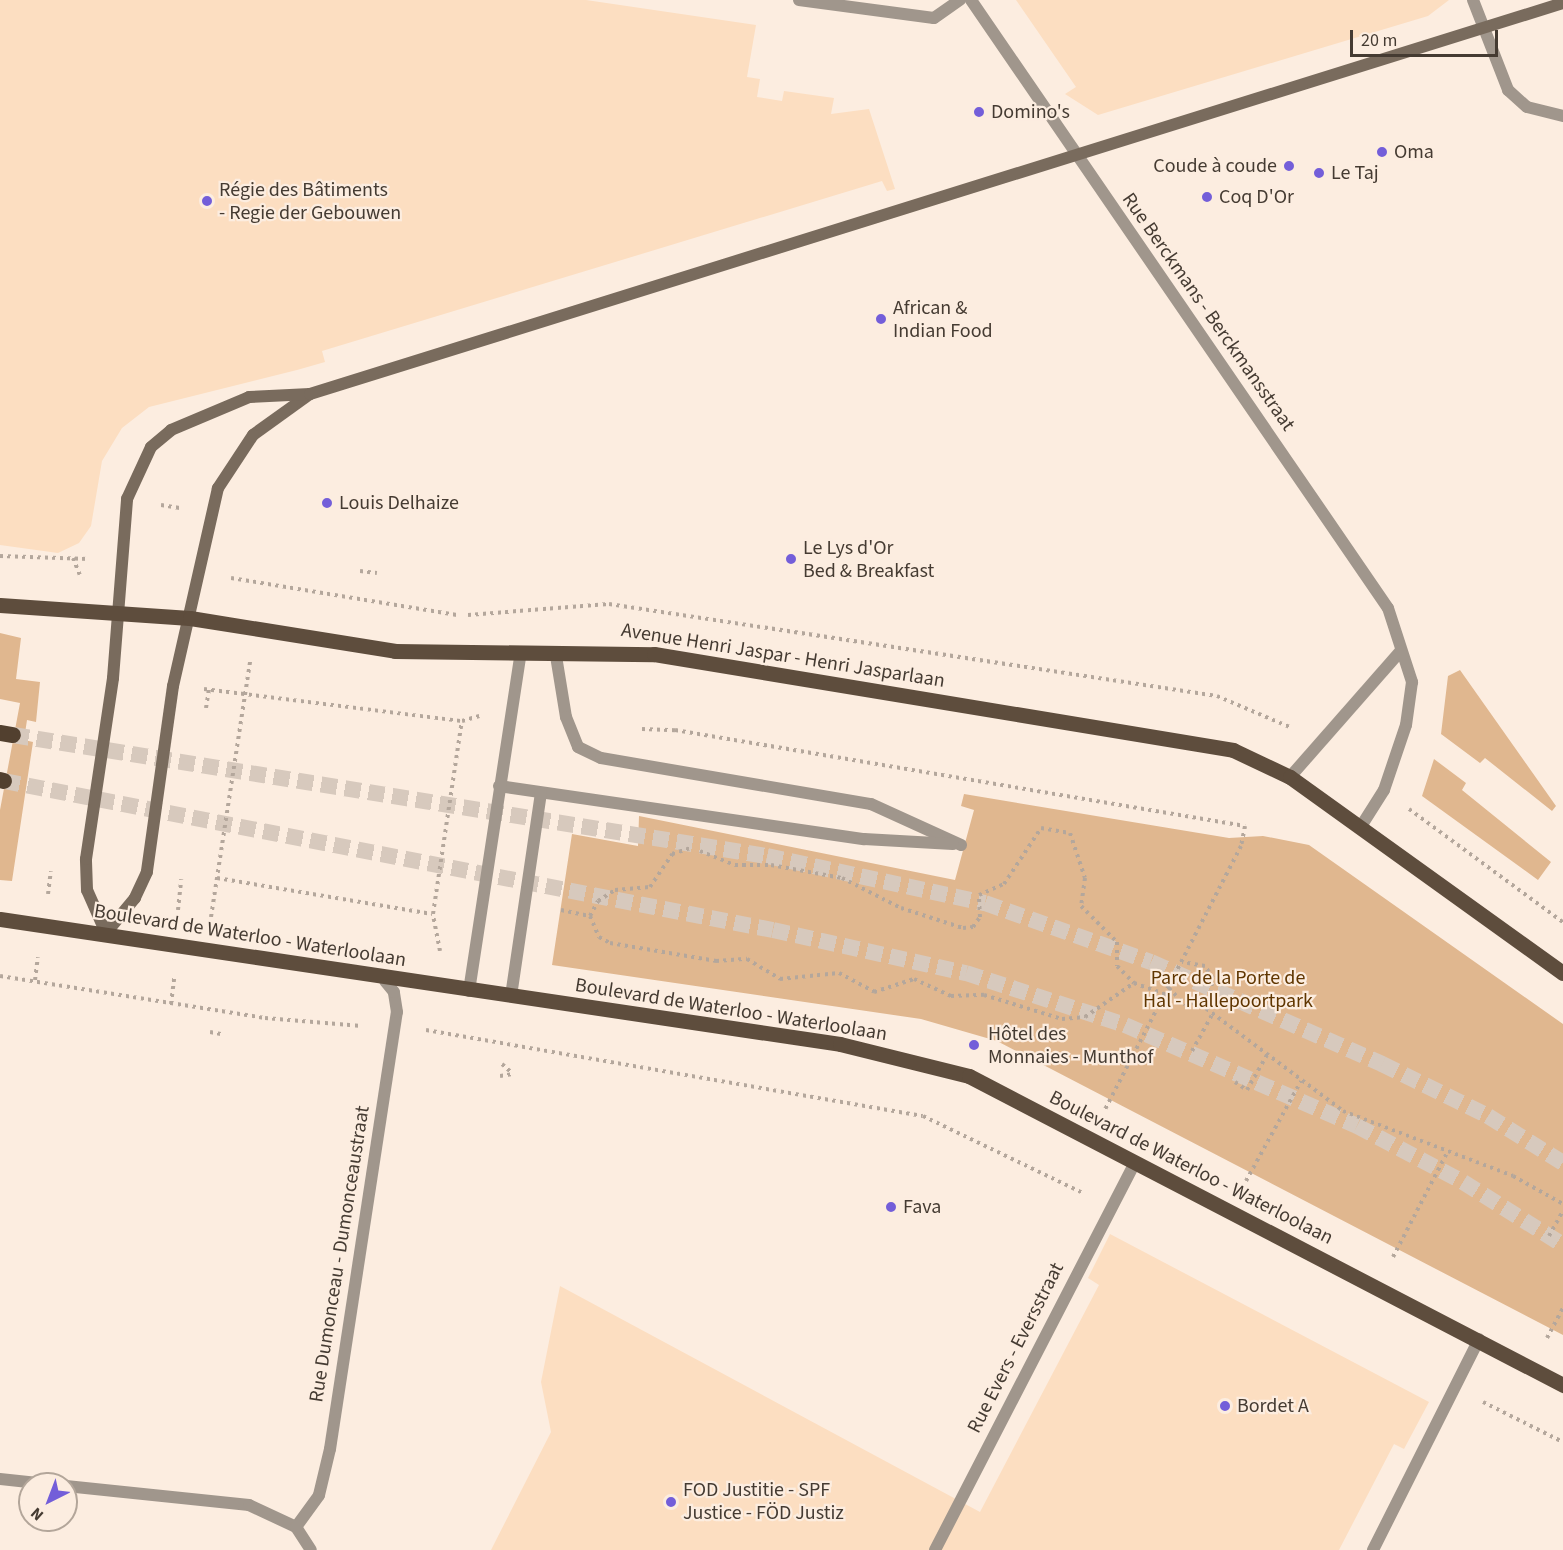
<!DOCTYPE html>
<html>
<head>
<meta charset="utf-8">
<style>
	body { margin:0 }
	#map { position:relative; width:1563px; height:1550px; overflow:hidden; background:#fcede0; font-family:"Source Sans 3",sans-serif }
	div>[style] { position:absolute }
	.built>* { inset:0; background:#fcdec1 }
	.green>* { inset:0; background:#e0b78f }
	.trunk-tunnel>* { height:16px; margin-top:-8px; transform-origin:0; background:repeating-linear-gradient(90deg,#d7c9bd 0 16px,transparent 0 24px) }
	.path>* { height:4px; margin-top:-2px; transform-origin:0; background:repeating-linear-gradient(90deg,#b4a79c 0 3px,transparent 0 7.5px) }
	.service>* { height:12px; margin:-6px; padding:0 6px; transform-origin:6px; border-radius:6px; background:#a0968c }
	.minor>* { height:12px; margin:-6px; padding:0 6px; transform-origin:6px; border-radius:6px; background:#a0968c }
	.secondary>* { height:12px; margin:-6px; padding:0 6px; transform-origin:6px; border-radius:6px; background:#796b5d }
	.primary>* { height:15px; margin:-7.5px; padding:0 7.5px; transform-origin:7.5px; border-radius:7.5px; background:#5e4d3d }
	.trunk>* { height:16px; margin:-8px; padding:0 8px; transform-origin:8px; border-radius:8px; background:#52402f }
	.dots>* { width:16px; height:16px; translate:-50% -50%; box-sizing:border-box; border:3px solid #fcede0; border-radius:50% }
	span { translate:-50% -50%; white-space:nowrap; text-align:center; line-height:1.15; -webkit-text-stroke:4.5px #fcede0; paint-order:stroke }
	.poi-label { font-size:20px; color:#453b32 }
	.left { translate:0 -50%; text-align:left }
	.right { translate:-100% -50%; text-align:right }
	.street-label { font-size:20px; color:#453b32 }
	.park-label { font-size:20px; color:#603600 }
	.north { position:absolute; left:18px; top:1472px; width:60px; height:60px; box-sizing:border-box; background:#fcede0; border:2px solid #b3a69a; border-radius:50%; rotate:222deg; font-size:16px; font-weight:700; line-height:24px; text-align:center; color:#453b32 }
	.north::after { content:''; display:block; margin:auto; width:21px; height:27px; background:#735ed9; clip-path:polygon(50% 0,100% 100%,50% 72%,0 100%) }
	.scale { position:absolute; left:1350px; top:30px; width:148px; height:27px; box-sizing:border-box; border:3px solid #453b32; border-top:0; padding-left:8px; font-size:18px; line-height:21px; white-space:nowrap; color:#453b32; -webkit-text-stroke:4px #fcede0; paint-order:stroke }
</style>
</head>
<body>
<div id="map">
	<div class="built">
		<div style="clip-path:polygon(0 0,586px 0,756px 25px,747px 77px,760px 79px,757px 97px,782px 101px,784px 91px,834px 98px,831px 114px,869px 109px,895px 189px,887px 191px,882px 181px,322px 351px,325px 362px,297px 370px,149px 407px,122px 428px,102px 461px,91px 526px,79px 543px,58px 553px,0 545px)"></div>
		<div style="clip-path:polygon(1016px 0,1449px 0,1428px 16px,1098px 115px,1065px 94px,1076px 87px)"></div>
		<div style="clip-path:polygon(1110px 1234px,1429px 1402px,1404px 1449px,1394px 1444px,1339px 1550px,491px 1550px,551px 1432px,541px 1382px,560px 1286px,980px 1512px,1099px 1285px,1088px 1278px)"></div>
	</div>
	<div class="green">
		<div style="clip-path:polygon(0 633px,21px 638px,16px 679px,40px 682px,36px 722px,27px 720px,24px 740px,33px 742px,12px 881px,0 880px,0 810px,20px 703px,0 699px)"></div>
		<div style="clip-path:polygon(1460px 670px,1556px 806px,1552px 811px,1485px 758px,1480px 763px,1441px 734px,1448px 676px)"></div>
		<div style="clip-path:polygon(1434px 759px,1466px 783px,1462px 790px,1551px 862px,1538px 880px,1422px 796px)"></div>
		<div style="clip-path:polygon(964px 794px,1229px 838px,1263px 836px,1309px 845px,1563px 1024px,1563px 1335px,997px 1041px,921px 1019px,552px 965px,572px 834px,638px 846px,639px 816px,955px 880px,974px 810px,961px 806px)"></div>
	</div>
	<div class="trunk-tunnel">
		<div style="left:13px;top:735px;width:764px;rotate:9.12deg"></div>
		<div style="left:767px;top:856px;width:223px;rotate:12.2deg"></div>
		<div style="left:985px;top:903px;width:176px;rotate:19.6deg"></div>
		<div style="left:1151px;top:962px;width:253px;rotate:23.8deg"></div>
		<div style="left:1382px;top:1064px;width:118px;rotate:26.1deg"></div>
		<div style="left:1488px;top:1116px;width:89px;rotate:32.1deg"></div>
		<div style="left:4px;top:781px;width:783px;rotate:10.97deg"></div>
		<div style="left:773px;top:930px;width:198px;rotate:12.6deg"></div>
		<div style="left:966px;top:973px;width:167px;rotate:18.1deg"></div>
		<div style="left:1125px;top:1025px;width:253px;rotate:23.5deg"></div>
		<div style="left:1357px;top:1126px;width:120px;rotate:27.8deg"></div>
		<div style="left:1463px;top:1182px;width:118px;rotate:32.2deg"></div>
	</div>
	<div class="path">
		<div style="left:161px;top:505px;width:19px;rotate:9deg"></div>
		<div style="left:0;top:556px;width:89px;rotate:1.9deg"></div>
		<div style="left:73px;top:558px;width:18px;rotate:68deg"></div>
		<div style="left:360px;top:571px;width:17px;rotate:7deg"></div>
		<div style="left:231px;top:578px;width:229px;rotate:9.3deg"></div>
		<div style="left:468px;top:615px;width:141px;rotate:-4.5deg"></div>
		<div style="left:609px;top:604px;width:615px;rotate:8.6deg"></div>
		<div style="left:1217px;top:696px;width:82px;rotate:23.1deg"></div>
		<div style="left:204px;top:689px;width:260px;rotate:7.1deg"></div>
		<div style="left:462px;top:721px;width:18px;rotate:-16deg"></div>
		<div style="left:206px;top:708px;width:19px;rotate:-81deg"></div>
		<div style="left:642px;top:729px;width:33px;rotate:2deg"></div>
		<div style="left:675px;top:730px;width:578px;rotate:9.56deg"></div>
		<div style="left:1245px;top:826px;width:20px;rotate:101deg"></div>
		<div style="left:1241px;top:846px;width:297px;rotate:117.3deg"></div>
		<div style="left:1409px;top:809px;width:191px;rotate:36.3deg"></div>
		<div style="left:700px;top:851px;width:38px;rotate:22deg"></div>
		<div style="left:735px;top:865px;width:36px"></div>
		<div style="left:771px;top:865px;width:72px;rotate:10.4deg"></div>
		<div style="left:842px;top:878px;width:66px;rotate:27deg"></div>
		<div style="left:901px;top:908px;width:65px;rotate:17.9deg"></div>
		<div style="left:963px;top:928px;width:10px;rotate:-6deg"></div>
		<div style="left:973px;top:927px;width:12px;rotate:-55deg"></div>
		<div style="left:980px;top:917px;width:22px;rotate:-93deg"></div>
		<div style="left:979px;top:895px;width:27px;rotate:-24deg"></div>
		<div style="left:1004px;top:884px;width:67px;rotate:-56.5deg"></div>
		<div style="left:1041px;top:828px;width:29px;rotate:10deg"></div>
		<div style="left:1070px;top:833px;width:47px;rotate:71.6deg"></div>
		<div style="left:1085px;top:878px;width:28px;rotate:98deg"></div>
		<div style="left:1081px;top:906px;width:51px;rotate:45deg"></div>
		<div style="left:1117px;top:942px;width:24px;rotate:90deg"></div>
		<div style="left:1117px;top:966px;width:24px;rotate:45deg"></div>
		<div style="left:217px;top:878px;width:218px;rotate:9.5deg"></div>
		<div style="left:48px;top:894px;width:23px;rotate:-83deg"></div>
		<div style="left:178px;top:910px;width:31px;rotate:-84deg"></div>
		<div style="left:561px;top:910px;width:30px;rotate:12deg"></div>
		<div style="left:590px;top:916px;width:23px;rotate:67deg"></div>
		<div style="left:599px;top:937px;width:13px;rotate:29deg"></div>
		<div style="left:610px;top:943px;width:108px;rotate:9.6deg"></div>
		<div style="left:716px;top:961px;width:31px;rotate:-4deg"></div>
		<div style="left:747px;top:959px;width:39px;rotate:31deg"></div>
		<div style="left:780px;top:979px;width:59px;rotate:-5.8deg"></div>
		<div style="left:839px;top:973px;width:40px;rotate:28deg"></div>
		<div style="left:874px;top:992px;width:42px;rotate:-18deg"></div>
		<div style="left:914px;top:979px;width:41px;rotate:24.7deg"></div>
		<div style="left:951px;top:996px;width:33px;rotate:-2deg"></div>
		<div style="left:984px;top:995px;width:82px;rotate:17.1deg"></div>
		<div style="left:1062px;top:1019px;width:23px;rotate:-5deg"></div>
		<div style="left:1085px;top:1017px;width:60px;rotate:-34.8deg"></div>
		<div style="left:1134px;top:983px;width:33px;rotate:20deg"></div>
		<div style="left:590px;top:916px;width:17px;rotate:-62deg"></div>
		<div style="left:598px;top:901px;width:20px;rotate:-33deg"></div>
		<div style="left:615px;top:890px;width:35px;rotate:-5deg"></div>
		<div style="left:650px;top:887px;width:40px;rotate:-56deg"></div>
		<div style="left:672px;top:854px;width:19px;rotate:-18deg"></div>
		<div style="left:211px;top:917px;width:259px;rotate:-81.3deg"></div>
		<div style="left:440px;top:951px;width:38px;rotate:-101deg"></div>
		<div style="left:433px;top:914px;width:195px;rotate:-81.5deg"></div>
		<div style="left:0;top:976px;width:268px;rotate:9deg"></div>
		<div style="left:265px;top:1018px;width:97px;rotate:4.7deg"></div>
		<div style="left:35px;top:980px;width:23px;rotate:-83deg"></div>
		<div style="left:1169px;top:988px;width:23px;rotate:47deg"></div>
		<div style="left:1185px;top:1005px;width:15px;rotate:-4deg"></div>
		<div style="left:1200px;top:1004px;width:15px;rotate:-48deg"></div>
		<div style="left:1210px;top:993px;width:15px;rotate:-79deg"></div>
		<div style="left:1213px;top:978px;width:14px;rotate:-124deg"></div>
		<div style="left:1205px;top:966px;width:23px;rotate:-170deg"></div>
		<div style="left:171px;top:1004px;width:26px;rotate:-83deg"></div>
		<div style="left:1200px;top:1004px;width:179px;rotate:36.8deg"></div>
		<div style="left:1343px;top:1111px;width:182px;rotate:20.9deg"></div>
		<div style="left:1513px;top:1176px;width:57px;rotate:29.2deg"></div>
		<div style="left:426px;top:1030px;width:504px;rotate:9.82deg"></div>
		<div style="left:923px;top:1116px;width:178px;rotate:25.7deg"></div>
		<div style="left:210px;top:1032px;width:11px;rotate:10deg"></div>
		<div style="left:1192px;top:1051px;width:43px;rotate:-61.1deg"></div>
		<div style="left:502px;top:1064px;width:15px;rotate:42deg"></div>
		<div style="left:500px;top:1076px;width:13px;rotate:-9deg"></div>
		<div style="left:1235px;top:1082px;width:14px;rotate:34deg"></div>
		<div style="left:1247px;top:1090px;width:40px;rotate:-60.3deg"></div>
		<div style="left:1246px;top:1181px;width:114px;rotate:-61.2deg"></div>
		<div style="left:1549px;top:1236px;width:29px;rotate:-61deg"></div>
		<div style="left:1393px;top:1257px;width:117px;rotate:-62.6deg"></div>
		<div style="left:1547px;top:1338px;width:34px;rotate:-62deg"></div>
		<div style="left:1483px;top:1402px;width:89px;rotate:26.6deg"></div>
	</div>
	<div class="service">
		<div style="left:556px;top:656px;width:62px;rotate:80.7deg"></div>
		<div style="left:566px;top:717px;width:32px;rotate:68deg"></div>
		<div style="left:578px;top:747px;width:25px;rotate:26deg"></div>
		<div style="left:601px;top:758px;width:274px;rotate:9.7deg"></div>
		<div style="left:871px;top:804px;width:99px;rotate:24.5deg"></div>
		<div style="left:499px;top:786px;width:369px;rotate:8.3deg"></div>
		<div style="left:864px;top:839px;width:89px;rotate:3.2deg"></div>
		<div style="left:469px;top:991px;width:342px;rotate:-81.3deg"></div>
		<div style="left:511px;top:996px;width:205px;rotate:-81.6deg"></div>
	</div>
	<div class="minor">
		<div style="left:799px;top:0;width:136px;rotate:7.6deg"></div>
		<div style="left:934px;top:18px;width:32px;rotate:-35deg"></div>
		<div style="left:971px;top:0;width:737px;rotate:55.56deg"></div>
		<div style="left:1388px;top:608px;width:78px;rotate:72deg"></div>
		<div style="left:1412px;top:682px;width:43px;rotate:97.9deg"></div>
		<div style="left:1406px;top:725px;width:69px;rotate:108.7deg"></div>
		<div style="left:1384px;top:790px;width:45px;rotate:122.3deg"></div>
		<div style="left:1473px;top:0;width:97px;rotate:68.7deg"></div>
		<div style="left:1508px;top:90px;width:25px;rotate:42deg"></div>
		<div style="left:1527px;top:107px;width:37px;rotate:14deg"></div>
		<div style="left:1290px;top:777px;width:167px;rotate:-48.7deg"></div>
		<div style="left:0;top:1479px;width:47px;rotate:6.1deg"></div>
		<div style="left:66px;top:1486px;width:184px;rotate:5.9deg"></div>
		<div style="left:249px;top:1505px;width:52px;rotate:25.1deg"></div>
		<div style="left:296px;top:1527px;width:27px;rotate:57deg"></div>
		<div style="left:296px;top:1527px;width:39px;rotate:-54deg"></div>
		<div style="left:319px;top:1495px;width:47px;rotate:-76.6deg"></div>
		<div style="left:330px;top:1449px;width:442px;rotate:-81.3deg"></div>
		<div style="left:397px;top:1012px;width:20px;rotate:-99deg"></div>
		<div style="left:394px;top:992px;width:14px;rotate:-129deg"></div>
		<div style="left:935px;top:1550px;width:433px;rotate:-62.7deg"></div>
		<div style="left:1373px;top:1550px;width:236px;rotate:-63.3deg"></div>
	</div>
	<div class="secondary">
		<div style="left:310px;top:394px;width:70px;rotate:144.3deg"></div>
		<div style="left:253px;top:435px;width:64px;rotate:123.4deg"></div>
		<div style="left:218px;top:488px;width:203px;rotate:102.8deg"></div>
		<div style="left:173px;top:686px;width:188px;rotate:98deg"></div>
		<div style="left:147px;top:872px;width:29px;rotate:115deg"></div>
		<div style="left:135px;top:898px;width:45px;rotate:129.6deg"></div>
		<div style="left:106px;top:933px;width:47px;rotate:-113.8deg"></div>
		<div style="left:87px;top:890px;width:31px;rotate:-92deg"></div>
		<div style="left:86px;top:859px;width:183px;rotate:-81.5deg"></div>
		<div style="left:113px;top:678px;width:180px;rotate:-85.5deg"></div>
		<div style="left:127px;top:499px;width:57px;rotate:-65.2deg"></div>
		<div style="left:151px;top:447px;width:26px;rotate:-40deg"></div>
		<div style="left:171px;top:430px;width:85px;rotate:-22.9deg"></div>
		<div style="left:249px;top:397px;width:61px;rotate:-2.8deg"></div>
		<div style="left:310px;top:394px;width:1313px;rotate:-17.33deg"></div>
	</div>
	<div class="primary">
		<div style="left:0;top:605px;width:190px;rotate:3.9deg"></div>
		<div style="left:190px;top:618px;width:208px;rotate:9.1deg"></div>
		<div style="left:395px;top:651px;width:259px;rotate:0.7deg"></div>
		<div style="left:654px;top:654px;width:587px;rotate:9.41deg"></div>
		<div style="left:1233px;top:750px;width:63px;rotate:25.3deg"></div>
		<div style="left:1290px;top:777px;width:336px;rotate:35.7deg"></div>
		<div style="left:0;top:919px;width:849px;rotate:8.46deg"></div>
		<div style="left:840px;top:1044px;width:133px;rotate:13.9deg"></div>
		<div style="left:969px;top:1076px;width:670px;rotate:27.48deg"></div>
	</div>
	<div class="trunk">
		<div style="left:0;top:733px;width:13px;rotate:9deg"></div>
		<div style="left:0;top:780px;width:4px;rotate:14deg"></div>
	</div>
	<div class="dots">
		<div style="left:979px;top:112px;background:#735ed9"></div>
		<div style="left:1382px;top:152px;background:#735ed9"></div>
		<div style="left:1289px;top:166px;background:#735ed9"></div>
		<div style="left:1319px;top:173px;background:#735ed9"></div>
		<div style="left:1207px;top:197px;background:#735ed9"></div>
		<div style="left:207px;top:201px;background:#735ed9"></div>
		<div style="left:881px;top:319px;background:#735ed9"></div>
		<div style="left:327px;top:503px;background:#735ed9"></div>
		<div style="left:791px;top:559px;background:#735ed9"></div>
		<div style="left:974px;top:1045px;background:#735ed9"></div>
		<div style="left:891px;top:1207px;background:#735ed9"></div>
		<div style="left:1225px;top:1406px;background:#735ed9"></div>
		<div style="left:671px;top:1502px;background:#735ed9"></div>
	</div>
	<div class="poi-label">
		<span class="left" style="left:991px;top:112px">Domino's</span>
		<span class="left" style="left:1394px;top:152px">Oma</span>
		<span class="right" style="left:1277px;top:166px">Coude à coude</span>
		<span class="left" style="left:1331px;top:173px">Le Taj</span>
		<span class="left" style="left:219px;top:202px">Régie des Bâtiments<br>- Regie der Gebouwen</span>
		<span class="left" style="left:1219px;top:197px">Coq D'Or</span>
		<span class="left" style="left:893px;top:320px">African &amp;<br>Indian Food</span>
		<span class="left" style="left:339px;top:503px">Louis Delhaize</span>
		<span class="left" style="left:803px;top:560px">Le Lys d'Or<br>Bed &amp; Breakfast</span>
		<span class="left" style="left:988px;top:1046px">Hôtel des<br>Monnaies - Munthof</span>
		<span class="left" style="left:903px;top:1207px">Fava</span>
		<span class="left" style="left:1237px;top:1406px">Bordet A</span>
		<span class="left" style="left:683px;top:1502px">FOD Justitie - SPF<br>Justice - FÖD Justiz</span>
	</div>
	<div class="street-label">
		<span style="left:1208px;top:312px;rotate:55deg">Rue Berckmans - Berckmansstraat</span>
		<span style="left:783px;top:656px;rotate:9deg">Avenue Henri Jaspar - Henri Jasparlaan</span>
		<span style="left:250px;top:936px;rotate:9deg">Boulevard de Waterloo - Waterloolaan</span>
		<span style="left:731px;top:1010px;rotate:9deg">Boulevard de Waterloo - Waterloolaan</span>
		<span style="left:1191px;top:1168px;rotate:27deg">Boulevard de Waterloo - Waterloolaan</span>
		<span style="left:340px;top:1254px;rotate:-81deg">Rue Dumonceau - Dumonceaustraat</span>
		<span style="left:1016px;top:1348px;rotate:-63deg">Rue Evers - Eversstraat</span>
	</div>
	<div class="park-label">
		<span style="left:1228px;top:990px">Parc de la Porte de<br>Hal - Hallepoortpark</span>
	</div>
	<div class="north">N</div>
	<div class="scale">20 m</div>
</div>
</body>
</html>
